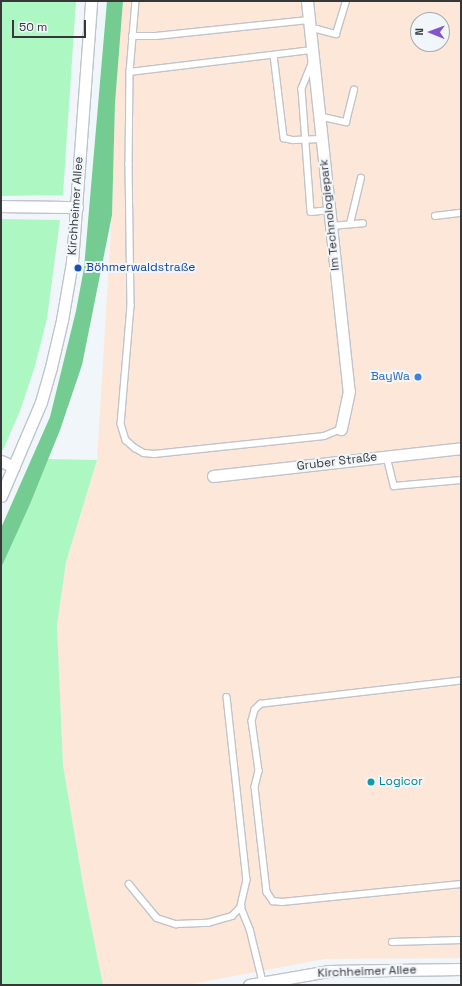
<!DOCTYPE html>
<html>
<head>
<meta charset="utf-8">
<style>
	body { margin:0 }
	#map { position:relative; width:462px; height:986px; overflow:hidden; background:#f1f6fb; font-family:"Space Grotesk",sans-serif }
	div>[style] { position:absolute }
	.commercial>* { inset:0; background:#fce7d8 }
	.green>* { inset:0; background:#adf7c3 }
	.forest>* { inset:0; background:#74cc92 }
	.roads { filter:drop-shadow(1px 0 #c0c4ca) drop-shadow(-1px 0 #c0c4ca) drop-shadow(0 1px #c0c4ca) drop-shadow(0 -1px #c0c4ca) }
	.lane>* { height:5.5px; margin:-2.75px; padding:0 2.75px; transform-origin:2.75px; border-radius:2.75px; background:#fff }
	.street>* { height:11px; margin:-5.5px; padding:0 5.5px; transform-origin:5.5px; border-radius:5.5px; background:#fff }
	.dots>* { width:11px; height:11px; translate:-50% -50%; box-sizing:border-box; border:2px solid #f1f6fb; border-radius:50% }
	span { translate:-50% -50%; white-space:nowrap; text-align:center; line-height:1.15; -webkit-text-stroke:4px #f1f6fb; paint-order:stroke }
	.street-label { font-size:12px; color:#353739 }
	.transit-label { font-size:12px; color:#164399 }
	.left { translate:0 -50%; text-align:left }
	.shop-label { font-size:12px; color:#366cbe }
	.right { translate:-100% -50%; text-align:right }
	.culture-label { font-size:12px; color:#0d838f }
	.frame { position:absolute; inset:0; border:2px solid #353739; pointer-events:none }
	.north { position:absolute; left:410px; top:12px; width:40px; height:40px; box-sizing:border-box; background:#f1f6fb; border:1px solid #a6aaad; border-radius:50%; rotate:271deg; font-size:11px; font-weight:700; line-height:16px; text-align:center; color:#353739 }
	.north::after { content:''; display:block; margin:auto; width:14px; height:18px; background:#8255ce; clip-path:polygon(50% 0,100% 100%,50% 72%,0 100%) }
	.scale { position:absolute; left:12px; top:20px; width:74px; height:18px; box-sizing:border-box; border:2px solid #353739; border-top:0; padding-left:5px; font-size:12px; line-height:14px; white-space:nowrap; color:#353739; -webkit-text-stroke:3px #f1f6fb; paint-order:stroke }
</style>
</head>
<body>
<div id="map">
	<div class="commercial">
		<div style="clip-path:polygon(evenodd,123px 1px,461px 1px,461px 958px,325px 959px,186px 985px,103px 985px,84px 890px,63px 765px,57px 626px,66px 562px,97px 460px,112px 215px,115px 103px,123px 1px,418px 20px,442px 20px,442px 44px,418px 44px,418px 20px)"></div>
	</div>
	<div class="green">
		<div style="clip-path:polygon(1px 1px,76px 1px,63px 195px,1px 196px)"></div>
		<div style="clip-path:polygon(1px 219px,60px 220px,47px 319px,35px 366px,20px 411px,3px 450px,1px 450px)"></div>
		<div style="clip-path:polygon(48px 459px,97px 460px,66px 562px,57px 626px,63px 765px,84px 890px,103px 985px,1px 985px,1px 568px)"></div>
	</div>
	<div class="forest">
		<div style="clip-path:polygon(107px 1px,123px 1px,115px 103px,112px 215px,82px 365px,60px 430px,30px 504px,1px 568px,1px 528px,50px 417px,76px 311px,84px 268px)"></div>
	</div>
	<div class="roads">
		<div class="lane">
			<div style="left:136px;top:1px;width:71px;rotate:94.8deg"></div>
			<div style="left:130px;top:72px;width:92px;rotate:90.6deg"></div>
			<div style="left:129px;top:164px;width:142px;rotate:89.2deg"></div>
			<div style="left:131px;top:306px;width:118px;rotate:94.8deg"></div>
			<div style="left:121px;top:424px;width:17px;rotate:73deg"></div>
			<div style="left:126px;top:440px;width:12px;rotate:42deg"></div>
			<div style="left:135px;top:448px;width:10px;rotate:29deg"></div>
			<div style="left:144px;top:453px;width:10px;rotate:6deg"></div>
			<div style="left:154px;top:454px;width:171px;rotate:-6deg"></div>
			<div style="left:324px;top:436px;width:18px;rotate:-22deg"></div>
			<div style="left:310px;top:30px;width:7px;rotate:-8deg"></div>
			<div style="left:317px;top:29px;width:20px;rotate:15deg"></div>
			<div style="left:336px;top:34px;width:34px;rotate:-73deg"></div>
			<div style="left:132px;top:36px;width:24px"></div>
			<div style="left:156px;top:36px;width:153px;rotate:-6deg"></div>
			<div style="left:274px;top:55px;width:84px;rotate:83.1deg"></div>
			<div style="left:284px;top:138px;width:9px;rotate:13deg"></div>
			<div style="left:293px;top:140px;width:29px;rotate:-2deg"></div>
			<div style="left:312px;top:64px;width:27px;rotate:112deg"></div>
			<div style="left:302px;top:89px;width:123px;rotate:85.8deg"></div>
			<div style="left:311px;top:212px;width:19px;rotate:-6deg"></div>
			<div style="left:130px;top:72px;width:183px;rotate:-6.9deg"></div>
			<div style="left:319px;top:116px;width:28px;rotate:13deg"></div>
			<div style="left:346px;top:122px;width:33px;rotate:-76deg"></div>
			<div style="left:435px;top:216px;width:26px;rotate:-7deg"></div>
			<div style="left:350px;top:224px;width:47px;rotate:-76.6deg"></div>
			<div style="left:331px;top:226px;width:32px;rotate:-5deg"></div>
			<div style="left:387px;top:457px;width:30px;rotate:76deg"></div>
			<div style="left:394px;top:486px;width:67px;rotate:-5.1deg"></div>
			<div style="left:461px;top:681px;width:201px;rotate:173.4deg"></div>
			<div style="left:261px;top:704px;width:8px;rotate:135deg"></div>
			<div style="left:255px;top:710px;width:11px;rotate:105deg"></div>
			<div style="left:252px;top:721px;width:50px;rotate:82deg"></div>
			<div style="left:259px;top:771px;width:16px;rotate:104deg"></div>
			<div style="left:255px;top:787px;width:106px;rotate:83.5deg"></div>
			<div style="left:267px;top:892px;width:11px;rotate:56deg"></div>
			<div style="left:273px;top:901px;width:9px;rotate:6deg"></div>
			<div style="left:282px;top:902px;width:180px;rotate:-5.7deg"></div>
			<div style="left:227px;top:697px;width:184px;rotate:83.8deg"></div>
			<div style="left:247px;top:880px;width:28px;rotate:103deg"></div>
			<div style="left:241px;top:907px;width:24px;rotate:68deg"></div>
			<div style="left:250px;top:929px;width:55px;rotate:76.2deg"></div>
			<div style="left:129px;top:884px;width:44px;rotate:50.5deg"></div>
			<div style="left:157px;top:918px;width:20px;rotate:18deg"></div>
			<div style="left:176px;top:924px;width:32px;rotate:-2deg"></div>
			<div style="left:208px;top:923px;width:25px;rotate:-16deg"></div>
			<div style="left:232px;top:916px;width:13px;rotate:-45deg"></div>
			<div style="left:392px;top:942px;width:69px;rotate:-1.7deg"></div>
		</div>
		<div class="street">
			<div style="left:307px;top:1px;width:392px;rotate:83.9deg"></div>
			<div style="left:349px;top:391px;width:39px;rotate:102deg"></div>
			<div style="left:1px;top:206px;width:76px;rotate:0.8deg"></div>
			<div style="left:1px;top:461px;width:14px;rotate:25deg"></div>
			<div style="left:213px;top:476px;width:250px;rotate:-6.4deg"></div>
			<div style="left:1px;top:496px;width:102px;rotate:-66.9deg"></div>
			<div style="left:41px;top:402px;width:36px;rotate:-74deg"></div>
			<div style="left:51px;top:367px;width:48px;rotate:-76.8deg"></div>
			<div style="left:62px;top:320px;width:59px;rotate:-80.2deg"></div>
			<div style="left:72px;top:262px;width:262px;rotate:-85.8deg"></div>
			<div style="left:249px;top:985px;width:80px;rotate:-10deg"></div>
			<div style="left:328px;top:971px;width:133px;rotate:-0.9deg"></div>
		</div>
	</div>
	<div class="dots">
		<div style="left:78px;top:268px;background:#1a4fb4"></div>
		<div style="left:418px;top:377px;background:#3f7fe0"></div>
		<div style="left:371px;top:782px;background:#0f9aa8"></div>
	</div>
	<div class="street-label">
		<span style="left:76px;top:206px;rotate:-86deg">Kirchheimer Allee</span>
		<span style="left:330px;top:215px;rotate:-96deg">Im Technologiepark</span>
		<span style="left:337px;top:462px;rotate:-7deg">Gruber Straße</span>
		<span style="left:367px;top:972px;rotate:-2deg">Kirchheimer Allee</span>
	</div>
	<div class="transit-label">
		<span class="left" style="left:86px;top:268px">Böhmerwaldstraße</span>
	</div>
	<div class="shop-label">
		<span class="right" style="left:410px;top:377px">BayWa</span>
	</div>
	<div class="culture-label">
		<span class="left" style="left:379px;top:782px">Logicor</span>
	</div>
	<div class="frame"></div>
	<div class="north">N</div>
	<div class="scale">50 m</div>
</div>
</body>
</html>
